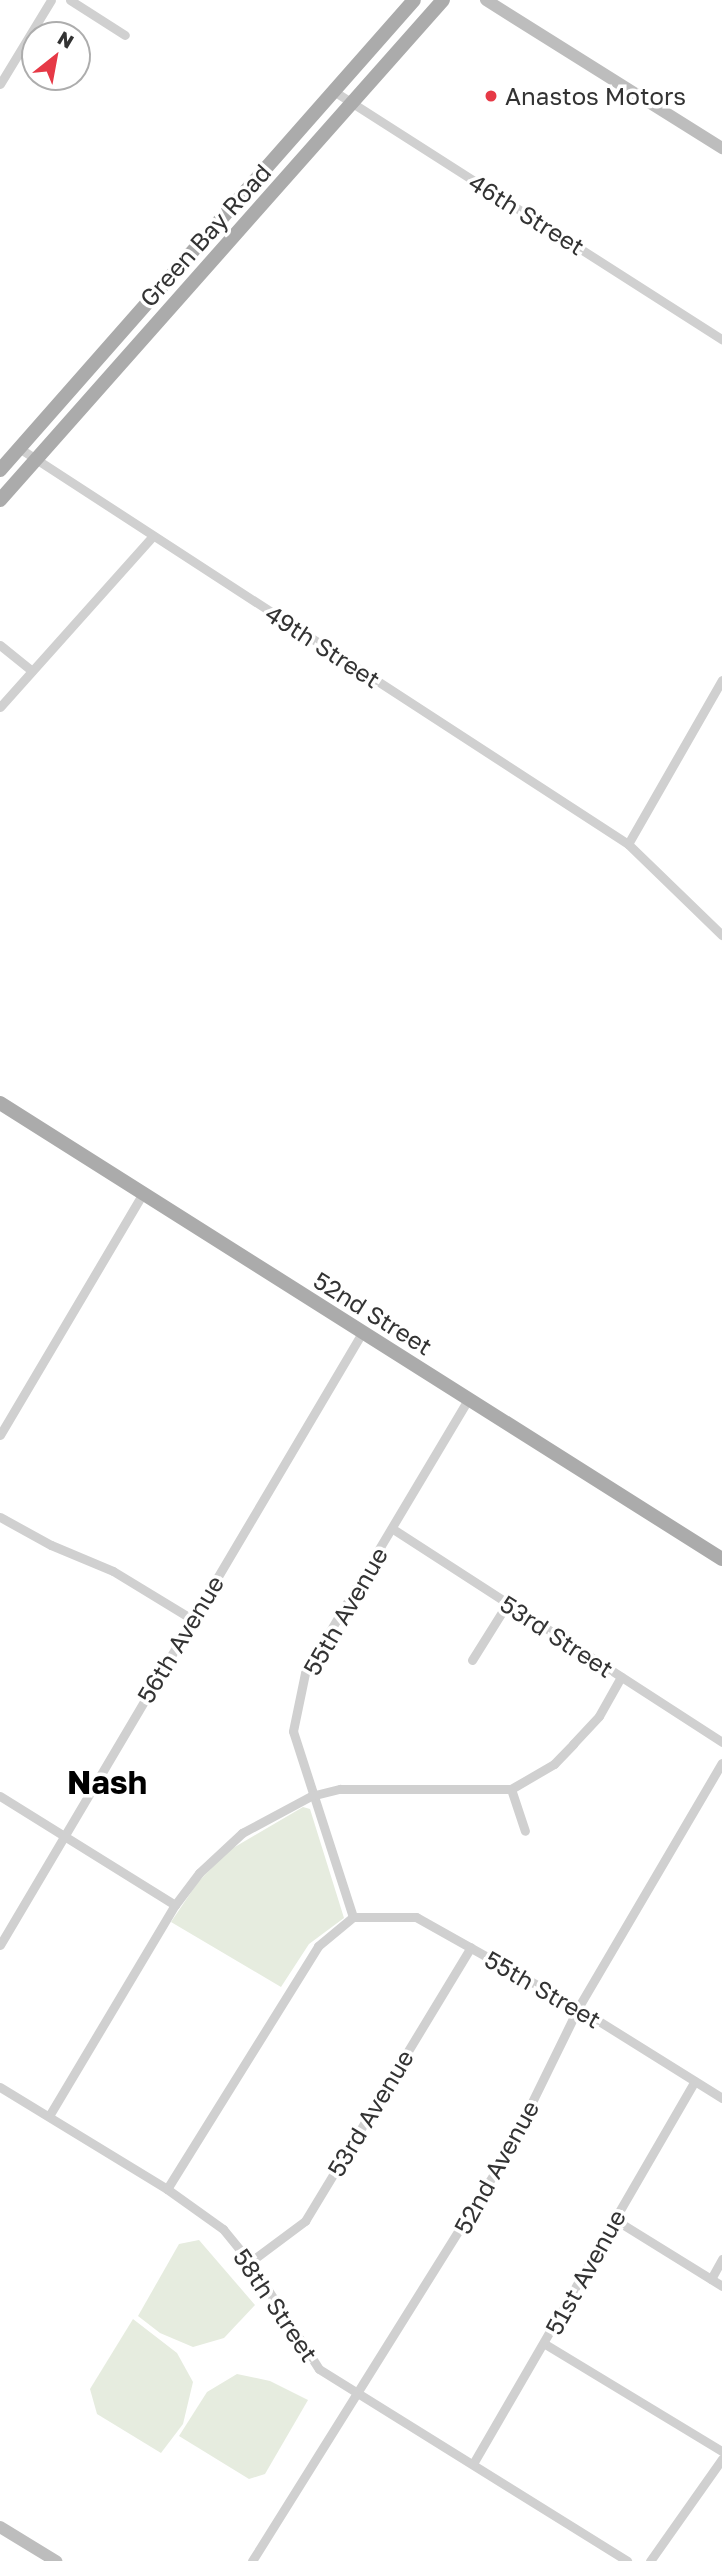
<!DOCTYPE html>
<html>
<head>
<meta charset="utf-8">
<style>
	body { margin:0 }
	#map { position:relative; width:722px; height:2561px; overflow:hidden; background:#fff; font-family:"Golos Text",sans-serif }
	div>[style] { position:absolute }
	.green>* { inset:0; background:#e6ecdf }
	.street>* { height:9px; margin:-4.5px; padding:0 4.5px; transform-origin:4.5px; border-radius:4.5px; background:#d0d0d0 }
	.secondary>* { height:12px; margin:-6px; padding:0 6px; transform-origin:6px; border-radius:6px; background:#bdbdbd }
	.primary>* { height:14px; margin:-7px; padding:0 7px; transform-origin:7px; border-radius:7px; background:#ababab }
	.dots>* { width:19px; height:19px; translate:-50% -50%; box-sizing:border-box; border:4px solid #fff; border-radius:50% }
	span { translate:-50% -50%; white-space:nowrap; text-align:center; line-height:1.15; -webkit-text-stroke:7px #fff; paint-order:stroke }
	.poi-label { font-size:24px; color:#333 }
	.left { translate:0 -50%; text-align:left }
	.street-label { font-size:24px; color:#333 }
	.district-label { font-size:32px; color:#000; font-weight:700 }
	.north { position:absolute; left:21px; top:21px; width:70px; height:70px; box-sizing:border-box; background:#fff; border:2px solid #adadad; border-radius:50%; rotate:31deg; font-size:19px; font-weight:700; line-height:28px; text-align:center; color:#333 }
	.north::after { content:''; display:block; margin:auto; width:24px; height:32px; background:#e63946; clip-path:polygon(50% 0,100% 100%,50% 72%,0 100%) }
</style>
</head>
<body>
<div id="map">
	<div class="green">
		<div style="clip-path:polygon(303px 1807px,310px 1809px,344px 1918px,309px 1944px,281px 1987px,171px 1922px,198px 1882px,228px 1851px)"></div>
		<div style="clip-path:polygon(199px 2240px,255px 2305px,224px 2338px,193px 2347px,160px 2333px,138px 2316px,179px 2244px)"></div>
		<div style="clip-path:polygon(133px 2319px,177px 2353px,193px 2382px,183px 2424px,161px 2453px,97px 2414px,90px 2389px)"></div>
		<div style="clip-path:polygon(237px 2374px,270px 2381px,308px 2400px,265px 2474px,249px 2479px,179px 2436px,207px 2392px)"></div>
	</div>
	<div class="street">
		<div style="left:70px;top:0;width:65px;rotate:32.5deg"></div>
		<div style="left:0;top:84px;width:98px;rotate:-58.7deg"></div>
		<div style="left:332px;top:90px;width:463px;rotate:32.6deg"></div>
		<div style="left:19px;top:448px;width:726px;rotate:33.03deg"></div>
		<div style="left:628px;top:844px;width:131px;rotate:44.1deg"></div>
		<div style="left:0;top:645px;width:41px;rotate:39.1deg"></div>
		<div style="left:0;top:707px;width:229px;rotate:-48.2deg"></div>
		<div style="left:628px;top:844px;width:189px;rotate:-60.2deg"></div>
		<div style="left:0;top:1435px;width:281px;rotate:-59.4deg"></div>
		<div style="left:0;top:1517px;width:58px;rotate:28.8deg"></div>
		<div style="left:51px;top:1545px;width:67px;rotate:22.8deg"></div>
		<div style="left:113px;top:1571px;width:92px;rotate:31.3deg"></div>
		<div style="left:393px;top:1529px;width:392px;rotate:32.9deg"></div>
		<div style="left:472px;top:1660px;width:66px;rotate:-58deg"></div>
		<div style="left:511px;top:1789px;width:50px;rotate:-30.2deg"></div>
		<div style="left:554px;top:1764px;width:28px;rotate:-46deg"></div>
		<div style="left:573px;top:1744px;width:38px;rotate:-47deg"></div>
		<div style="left:599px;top:1716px;width:45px;rotate:-60.6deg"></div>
		<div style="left:511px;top:1789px;width:44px;rotate:71.6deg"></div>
		<div style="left:0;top:1796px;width:206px;rotate:31.9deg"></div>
		<div style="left:353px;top:1917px;width:195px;rotate:-107.9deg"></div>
		<div style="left:293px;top:1731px;width:59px;rotate:-78.3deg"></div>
		<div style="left:305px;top:1673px;width:318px;rotate:-59.2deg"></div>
		<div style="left:353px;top:1917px;width:63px"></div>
		<div style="left:416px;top:1917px;width:186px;rotate:29.3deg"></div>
		<div style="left:578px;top:2008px;width:170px;rotate:32deg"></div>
		<div style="left:0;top:1945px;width:711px;rotate:-59.4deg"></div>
		<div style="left:0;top:2087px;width:196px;rotate:31.4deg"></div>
		<div style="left:167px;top:2189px;width:69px;rotate:35.5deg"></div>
		<div style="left:223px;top:2229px;width:43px;rotate:50.7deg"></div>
		<div style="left:250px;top:2262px;width:127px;rotate:57.2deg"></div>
		<div style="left:319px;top:2369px;width:363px;rotate:31.9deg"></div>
		<div style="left:49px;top:2116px;width:246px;rotate:-59.2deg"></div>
		<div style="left:175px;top:1905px;width:40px;rotate:-53deg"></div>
		<div style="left:199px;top:1873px;width:59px;rotate:-42.9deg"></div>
		<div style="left:242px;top:1833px;width:78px;rotate:-28.2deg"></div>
		<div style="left:311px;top:1796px;width:30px;rotate:-14deg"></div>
		<div style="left:340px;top:1789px;width:171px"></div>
		<div style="left:167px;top:2189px;width:286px;rotate:-58.1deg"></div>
		<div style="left:318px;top:1946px;width:45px;rotate:-39.6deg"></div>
		<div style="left:614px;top:2219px;width:127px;rotate:31.8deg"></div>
		<div style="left:250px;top:2262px;width:69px;rotate:-36.7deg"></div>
		<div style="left:305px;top:2221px;width:320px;rotate:-58.8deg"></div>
		<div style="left:711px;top:2279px;width:23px;rotate:-61deg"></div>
		<div style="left:545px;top:2344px;width:207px;rotate:31.2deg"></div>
		<div style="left:474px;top:2462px;width:440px;rotate:-59.9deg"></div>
		<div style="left:252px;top:2561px;width:486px;rotate:-58deg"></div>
		<div style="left:509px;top:2149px;width:157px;rotate:-63.9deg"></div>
		<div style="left:578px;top:2008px;width:284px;rotate:-59.6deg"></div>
		<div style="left:650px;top:2561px;width:125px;rotate:-54.8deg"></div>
	</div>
	<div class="secondary">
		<div style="left:486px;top:0;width:279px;rotate:32.1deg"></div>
		<div style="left:0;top:2527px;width:66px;rotate:31.3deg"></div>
	</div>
	<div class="primary">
		<div style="left:0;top:470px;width:626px;rotate:-48.62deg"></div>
		<div style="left:0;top:500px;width:668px;rotate:-48.46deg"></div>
		<div style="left:0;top:1103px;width:854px;rotate:32.28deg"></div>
	</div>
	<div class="dots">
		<div style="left:491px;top:96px;background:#e63946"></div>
	</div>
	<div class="poi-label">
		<span class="left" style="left:505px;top:96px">Anastos Motors</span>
	</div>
	<div class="street-label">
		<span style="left:527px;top:214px;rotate:32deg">46th Street</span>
		<span style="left:205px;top:235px;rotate:-48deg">Green Bay Road</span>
		<span style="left:323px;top:646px;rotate:33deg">49th Street</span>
		<span style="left:373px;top:1313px;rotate:32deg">52nd Street</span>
		<span style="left:345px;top:1611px;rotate:-60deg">55th Avenue</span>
		<span style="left:557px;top:1636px;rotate:33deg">53rd Street</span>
		<span style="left:180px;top:1639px;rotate:-59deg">56th Avenue</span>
		<span style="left:543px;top:1989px;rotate:30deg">55th Street</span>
		<span style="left:370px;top:2113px;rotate:-59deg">53rd Avenue</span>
		<span style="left:496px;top:2167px;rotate:-61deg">52nd Avenue</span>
		<span style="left:585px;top:2272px;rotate:-61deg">51st Avenue</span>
		<span style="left:276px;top:2305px;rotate:56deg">58th Street</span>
	</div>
	<div class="district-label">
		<span style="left:107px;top:1782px">Nash</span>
	</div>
	<div class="north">N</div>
</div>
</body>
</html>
